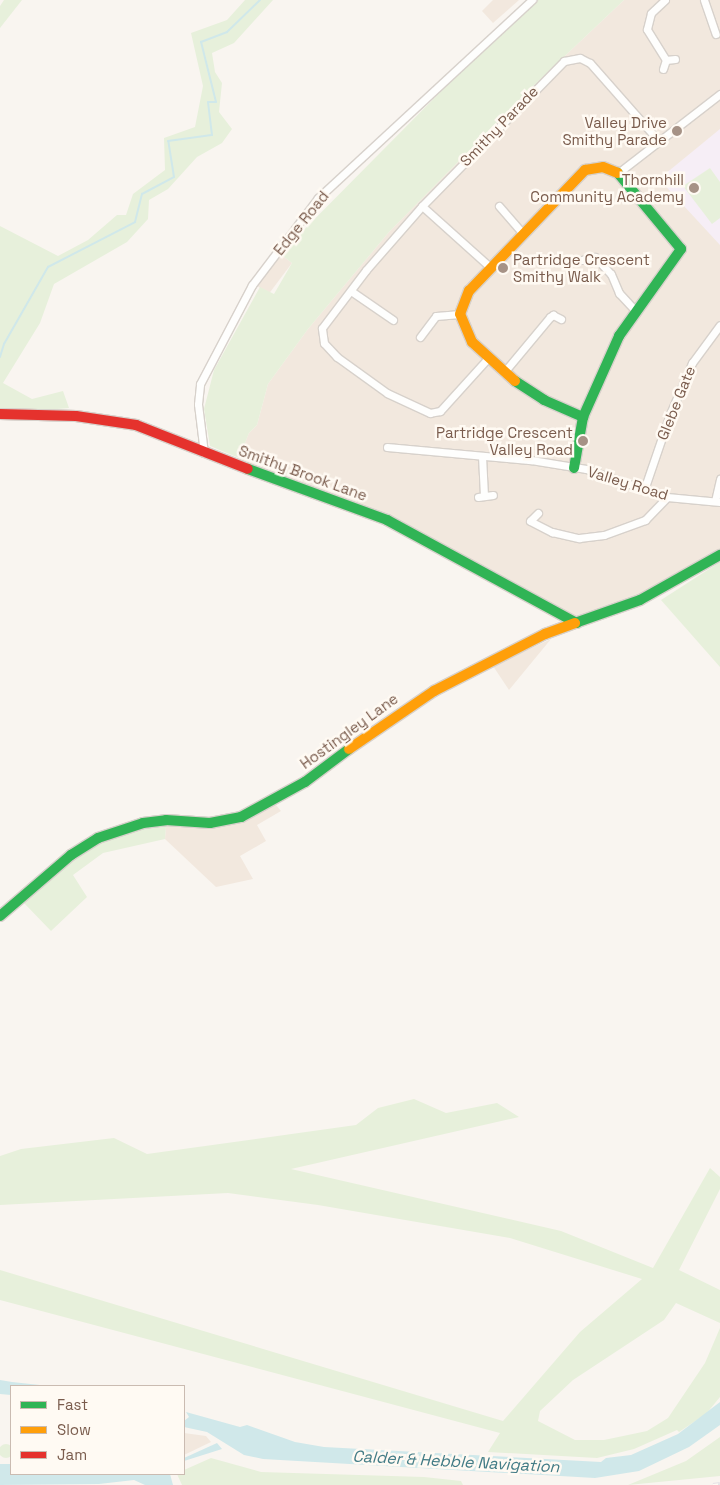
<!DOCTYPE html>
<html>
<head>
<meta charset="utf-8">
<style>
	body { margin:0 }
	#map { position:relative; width:720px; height:1485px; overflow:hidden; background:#f9f5f0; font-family:"Space Grotesk",sans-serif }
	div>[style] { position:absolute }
	.residential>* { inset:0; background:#f2e8de; transform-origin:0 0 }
	.education>* { inset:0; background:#f6eef6 }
	.green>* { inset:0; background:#e7f0db }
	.round { border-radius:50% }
	.water>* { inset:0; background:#d0e8ea }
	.stream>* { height:2px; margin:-1px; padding:0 1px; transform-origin:1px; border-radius:1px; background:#d0e8ea }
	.roads { filter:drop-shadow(1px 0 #d7d1cb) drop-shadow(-1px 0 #d7d1cb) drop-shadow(0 1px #d7d1cb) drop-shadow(0 -1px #d7d1cb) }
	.street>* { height:7px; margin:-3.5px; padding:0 3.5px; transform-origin:3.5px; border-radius:3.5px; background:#fefefd }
	.fast>* { height:10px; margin:-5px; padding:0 5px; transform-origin:5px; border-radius:5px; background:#30b455 }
	.slow>* { height:10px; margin:-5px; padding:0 5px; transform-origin:5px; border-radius:5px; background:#ff9f0a }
	.jam>* { height:10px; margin:-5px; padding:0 5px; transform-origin:5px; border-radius:5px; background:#e5322d }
	.rail>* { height:4px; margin-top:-2px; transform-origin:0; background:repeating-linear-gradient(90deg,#fffaf3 0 5.5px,#e6e3e7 0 11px); box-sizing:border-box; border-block:1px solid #e6e3e7 }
	.dots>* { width:14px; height:14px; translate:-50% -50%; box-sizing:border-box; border:2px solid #fffaf3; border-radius:50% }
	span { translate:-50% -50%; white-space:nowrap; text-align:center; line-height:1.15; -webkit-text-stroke:5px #fffaf3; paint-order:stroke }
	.poi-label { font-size:15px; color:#7a5c4d }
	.right { translate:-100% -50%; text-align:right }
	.left { translate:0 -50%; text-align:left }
	.street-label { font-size:15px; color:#7a5c4d }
	.water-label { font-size:16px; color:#437c86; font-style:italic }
	.legend { position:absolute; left:10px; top:1385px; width:175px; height:90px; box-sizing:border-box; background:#fffaf3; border:1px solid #cabbb1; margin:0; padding:6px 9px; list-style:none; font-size:15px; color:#7a5c4d }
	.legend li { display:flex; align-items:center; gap:10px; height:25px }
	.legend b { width:25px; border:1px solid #cabbb1 }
</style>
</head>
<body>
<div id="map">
	<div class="residential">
		<div style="clip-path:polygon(493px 0,519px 0,493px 23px,482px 11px)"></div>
		<div style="clip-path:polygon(624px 0,720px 0,720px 552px,640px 600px,577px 623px,387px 520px,236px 464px,249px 433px,257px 425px,268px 384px,308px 329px,389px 232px,531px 88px)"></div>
		<div style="left:280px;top:254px;width:15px;height:39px;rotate:37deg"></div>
		<div style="clip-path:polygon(551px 639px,509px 690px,493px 666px)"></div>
		<div style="clip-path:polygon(276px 805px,281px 811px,257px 825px,266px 841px,240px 856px,253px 879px,216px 887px,165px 839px,166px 826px,238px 823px)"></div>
		<div style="clip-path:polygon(184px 1433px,206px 1436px,211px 1442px,184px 1455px)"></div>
	</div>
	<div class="education">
		<div style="clip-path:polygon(720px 129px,720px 245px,659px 179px)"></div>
	</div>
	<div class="green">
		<div style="clip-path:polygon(4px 0,22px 0,0 28px,0 6px)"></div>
		<div style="clip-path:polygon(245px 0,273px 0,234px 43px,212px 53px,215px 72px,222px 83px,219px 112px,232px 129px,222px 143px,197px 157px,168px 189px,149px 200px,148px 219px,127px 242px,54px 284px,40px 323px,3px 383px,32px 399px,63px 391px,69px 408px,11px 413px,0 409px,0 226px,58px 256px,88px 240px,117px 215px,126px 215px,133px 194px,165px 170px,164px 138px,195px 127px,203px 86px,191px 33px,227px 20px)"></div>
		<div style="clip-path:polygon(538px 0,624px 0,531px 88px,389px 232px,308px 329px,268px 384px,257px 425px,249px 433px,239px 458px,210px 446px,204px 409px,214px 370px,260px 287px,274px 294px,292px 263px,280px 254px,477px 55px)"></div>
		<div style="clip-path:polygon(710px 168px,720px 182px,720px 218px,712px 224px,683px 186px)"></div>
		<div style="clip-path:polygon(720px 562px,720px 667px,661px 600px)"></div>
		<div style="clip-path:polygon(166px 826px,165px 839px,103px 853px,73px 875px,87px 897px,51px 931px,24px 903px,76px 856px,104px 841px,146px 828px)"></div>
		<div style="clip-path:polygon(414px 1099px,446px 1113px,497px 1103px,519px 1117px,291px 1169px,561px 1231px,653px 1268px,710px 1168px,720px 1177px,720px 1189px,679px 1270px,720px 1290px,720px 1323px,676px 1303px,664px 1320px,573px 1380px,540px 1411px,538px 1421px,575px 1440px,604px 1440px,647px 1431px,668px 1418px,705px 1363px,720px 1328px,720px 1397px,706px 1414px,679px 1432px,677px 1430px,634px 1449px,597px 1458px,488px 1452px,500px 1433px,0 1300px,0 1270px,503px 1421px,580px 1332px,642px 1279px,510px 1238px,318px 1205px,228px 1193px,0 1205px,0 1156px,21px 1149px,114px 1138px,147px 1154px,356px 1125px,378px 1108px)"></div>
		<div style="clip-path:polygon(720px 1437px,720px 1476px,628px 1485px,686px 1461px)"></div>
		<div class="round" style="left:-1px;top:1444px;width:14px;height:14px"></div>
		<div style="clip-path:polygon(211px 1458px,261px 1472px,424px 1477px,461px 1481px,463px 1485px,182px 1485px,177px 1474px,184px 1474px,184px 1470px)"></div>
	</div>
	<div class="water">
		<div style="clip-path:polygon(0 1380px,12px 1382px,49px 1386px,11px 1386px,11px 1395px,0 1394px)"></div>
		<div style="clip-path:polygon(720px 1402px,720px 1425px,689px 1447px,639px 1471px,595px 1478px,263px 1459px,244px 1455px,207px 1432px,184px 1427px,184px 1421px,189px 1417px,186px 1412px,240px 1427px,247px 1425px,295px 1442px,324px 1447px,601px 1462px,606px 1458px,631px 1455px,678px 1434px)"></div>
		<div style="clip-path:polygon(217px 1443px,222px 1449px,184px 1461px,184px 1458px)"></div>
		<div style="clip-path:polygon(0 1464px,11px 1464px,11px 1474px,170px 1474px,173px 1485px,145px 1485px,134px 1480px,99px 1484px,0 1485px)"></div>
	</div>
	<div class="stream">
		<div style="left:0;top:357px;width:14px;rotate:-73deg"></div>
		<div style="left:4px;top:344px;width:89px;rotate:-60.3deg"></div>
		<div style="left:48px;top:267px;width:98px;rotate:-27.3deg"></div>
		<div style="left:135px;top:222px;width:29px;rotate:-76deg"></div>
		<div style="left:142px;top:194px;width:36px;rotate:-28deg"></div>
		<div style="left:174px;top:177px;width:36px;rotate:-99deg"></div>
		<div style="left:168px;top:141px;width:44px;rotate:-7.8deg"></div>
		<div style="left:212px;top:135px;width:33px;rotate:-97deg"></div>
		<div style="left:208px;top:102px;width:8px"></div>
		<div style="left:216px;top:102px;width:62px;rotate:-104deg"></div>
		<div style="left:201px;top:42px;width:28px;rotate:-21deg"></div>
		<div style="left:227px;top:32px;width:46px;rotate:-44.1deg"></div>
	</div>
	<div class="roads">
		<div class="street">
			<div style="left:704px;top:0;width:36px;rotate:71deg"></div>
			<div style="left:666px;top:60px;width:9px;rotate:-6deg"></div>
			<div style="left:663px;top:69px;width:9px;rotate:-72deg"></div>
			<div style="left:666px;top:60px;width:36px;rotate:-122deg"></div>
			<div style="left:647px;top:29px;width:16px;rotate:-76deg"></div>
			<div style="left:651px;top:13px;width:19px;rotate:-43deg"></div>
			<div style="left:618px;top:173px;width:129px;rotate:-37.8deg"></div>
			<div style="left:422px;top:206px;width:93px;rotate:41.9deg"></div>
			<div style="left:499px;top:206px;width:37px;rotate:49deg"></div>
			<div style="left:582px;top:260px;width:13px;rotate:-13deg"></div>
			<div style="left:595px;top:257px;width:23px;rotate:47deg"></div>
			<div style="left:611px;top:274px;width:21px;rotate:67deg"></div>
			<div style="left:619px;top:293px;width:25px;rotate:47deg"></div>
			<div style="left:351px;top:291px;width:51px;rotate:34.6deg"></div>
			<div style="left:420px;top:337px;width:26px;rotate:-53deg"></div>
			<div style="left:436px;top:316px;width:24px;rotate:-5deg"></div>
			<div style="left:489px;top:357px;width:73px;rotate:132.2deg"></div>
			<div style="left:440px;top:411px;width:10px;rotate:169deg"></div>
			<div style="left:430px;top:413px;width:47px;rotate:-155.1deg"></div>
			<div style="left:387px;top:393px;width:62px;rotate:-144.2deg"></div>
			<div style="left:337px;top:357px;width:19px;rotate:-133deg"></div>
			<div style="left:324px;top:343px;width:15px;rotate:-98deg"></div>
			<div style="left:322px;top:328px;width:73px;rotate:-52.8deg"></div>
			<div style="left:366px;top:270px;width:85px;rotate:-48.8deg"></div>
			<div style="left:422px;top:206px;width:203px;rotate:-45.6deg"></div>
			<div style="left:564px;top:61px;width:16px;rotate:-11deg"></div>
			<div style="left:580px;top:58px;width:11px;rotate:27deg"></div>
			<div style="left:590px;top:63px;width:103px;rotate:48.6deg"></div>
			<div style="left:505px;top:371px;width:70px;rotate:-50.2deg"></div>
			<div style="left:550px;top:317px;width:4px;rotate:-34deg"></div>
			<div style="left:553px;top:315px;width:9px;rotate:27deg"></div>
			<div style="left:387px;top:447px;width:145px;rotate:5.2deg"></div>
			<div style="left:531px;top:460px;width:56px;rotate:9.3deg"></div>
			<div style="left:586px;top:469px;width:86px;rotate:19.1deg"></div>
			<div style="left:667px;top:497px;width:53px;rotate:5.4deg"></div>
			<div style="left:204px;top:453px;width:49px;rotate:-97deg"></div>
			<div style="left:198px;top:404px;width:20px;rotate:-84deg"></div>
			<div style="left:200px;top:384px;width:112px;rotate:-62.3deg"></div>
			<div style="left:252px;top:285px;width:109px;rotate:-52.8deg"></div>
			<div style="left:318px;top:198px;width:292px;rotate:-42.8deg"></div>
			<div style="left:482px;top:456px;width:40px;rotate:87.1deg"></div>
			<div style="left:645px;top:487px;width:77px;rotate:-71.1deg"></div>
			<div style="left:670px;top:414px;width:56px;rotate:-66.7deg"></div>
			<div style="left:692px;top:363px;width:47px;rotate:-53.6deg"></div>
			<div style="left:478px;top:497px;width:15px;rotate:-8deg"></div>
			<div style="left:715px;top:501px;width:23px;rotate:-77deg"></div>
			<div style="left:538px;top:513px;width:11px;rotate:135deg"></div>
			<div style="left:530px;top:521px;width:25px;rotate:27deg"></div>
			<div style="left:552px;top:532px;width:28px;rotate:13deg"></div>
			<div style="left:579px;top:538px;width:25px;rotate:-7deg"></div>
			<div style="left:604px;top:535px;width:44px;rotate:-20.1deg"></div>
			<div style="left:645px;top:520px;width:32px;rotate:-46deg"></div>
		</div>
		<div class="fast">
			<div style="left:515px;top:381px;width:35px;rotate:33deg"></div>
			<div style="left:544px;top:400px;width:43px;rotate:23.6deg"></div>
			<div style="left:574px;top:468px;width:52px;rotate:-80deg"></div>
			<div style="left:583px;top:417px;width:89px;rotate:-66deg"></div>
			<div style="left:619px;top:336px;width:107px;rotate:-54.5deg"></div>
			<div style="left:681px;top:249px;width:99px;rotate:-129.7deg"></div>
			<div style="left:248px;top:469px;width:148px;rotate:20.1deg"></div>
			<div style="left:387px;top:520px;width:216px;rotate:28.5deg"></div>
			<div style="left:575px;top:623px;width:69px;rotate:-19.5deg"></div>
			<div style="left:640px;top:600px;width:92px;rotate:-29.4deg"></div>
			<div style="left:0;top:916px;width:94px;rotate:-40.7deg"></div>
			<div style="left:71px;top:855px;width:32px;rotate:-32deg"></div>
			<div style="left:98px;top:838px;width:47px;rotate:-18.4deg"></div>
			<div style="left:143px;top:823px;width:23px;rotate:-7deg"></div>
			<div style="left:166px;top:820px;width:44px;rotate:3.9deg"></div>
			<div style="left:210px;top:823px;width:32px;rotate:-11deg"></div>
			<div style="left:241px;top:817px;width:73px;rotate:-28.7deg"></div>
			<div style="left:305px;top:782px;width:55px;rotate:-36.9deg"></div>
		</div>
		<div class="slow">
			<div style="left:515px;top:381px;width:58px;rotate:-137.8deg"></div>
			<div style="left:472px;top:342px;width:30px;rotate:-113deg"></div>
			<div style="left:460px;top:314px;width:25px;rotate:-69deg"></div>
			<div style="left:469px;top:291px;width:168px;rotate:-46.2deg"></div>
			<div style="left:585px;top:170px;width:18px;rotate:-9deg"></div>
			<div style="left:603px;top:167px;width:16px;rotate:22deg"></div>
			<div style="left:349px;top:749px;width:103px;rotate:-34.3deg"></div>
			<div style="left:434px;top:691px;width:125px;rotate:-27.2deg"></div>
			<div style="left:545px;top:634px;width:32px;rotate:-20deg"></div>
		</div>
		<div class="jam">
			<div style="left:0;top:414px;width:76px;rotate:1.5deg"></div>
			<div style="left:76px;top:416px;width:61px;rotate:8.5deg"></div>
			<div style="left:136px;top:425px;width:120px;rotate:21.4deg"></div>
		</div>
	</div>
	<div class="rail">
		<div style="left:713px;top:1485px;width:7px;rotate:-8deg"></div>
	</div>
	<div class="dots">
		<div style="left:677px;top:131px;background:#a69286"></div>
		<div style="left:694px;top:188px;background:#a69286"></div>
		<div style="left:503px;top:268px;background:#a69286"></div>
		<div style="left:583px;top:441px;background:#a69286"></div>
	</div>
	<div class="poi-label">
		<span class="right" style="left:667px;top:131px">Valley Drive<br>Smithy Parade</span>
		<span class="right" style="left:684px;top:188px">Thornhill<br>Community Academy</span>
		<span class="left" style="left:513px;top:268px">Partridge Crescent<br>Smithy Walk</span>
		<span class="right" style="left:573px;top:441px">Partridge Crescent<br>Valley Road</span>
	</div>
	<div class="street-label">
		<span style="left:499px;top:126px;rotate:-46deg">Smithy Parade</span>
		<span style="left:301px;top:223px;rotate:-51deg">Edge Road</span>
		<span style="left:676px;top:403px;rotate:-68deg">Glebe Gate</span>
		<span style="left:303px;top:473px;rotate:20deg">Smithy Brook Lane</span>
		<span style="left:628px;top:483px;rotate:17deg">Valley Road</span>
		<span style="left:349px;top:731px;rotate:-36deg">Hostingley Lane</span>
	</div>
	<div class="water-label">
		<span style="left:456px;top:1462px;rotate:3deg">Calder &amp; Hebble Navigation</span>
	</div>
	<ul class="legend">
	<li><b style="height:6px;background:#30b455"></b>Fast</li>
	<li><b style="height:6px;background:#ff9f0a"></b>Slow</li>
	<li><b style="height:6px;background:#e5322d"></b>Jam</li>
	</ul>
</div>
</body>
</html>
